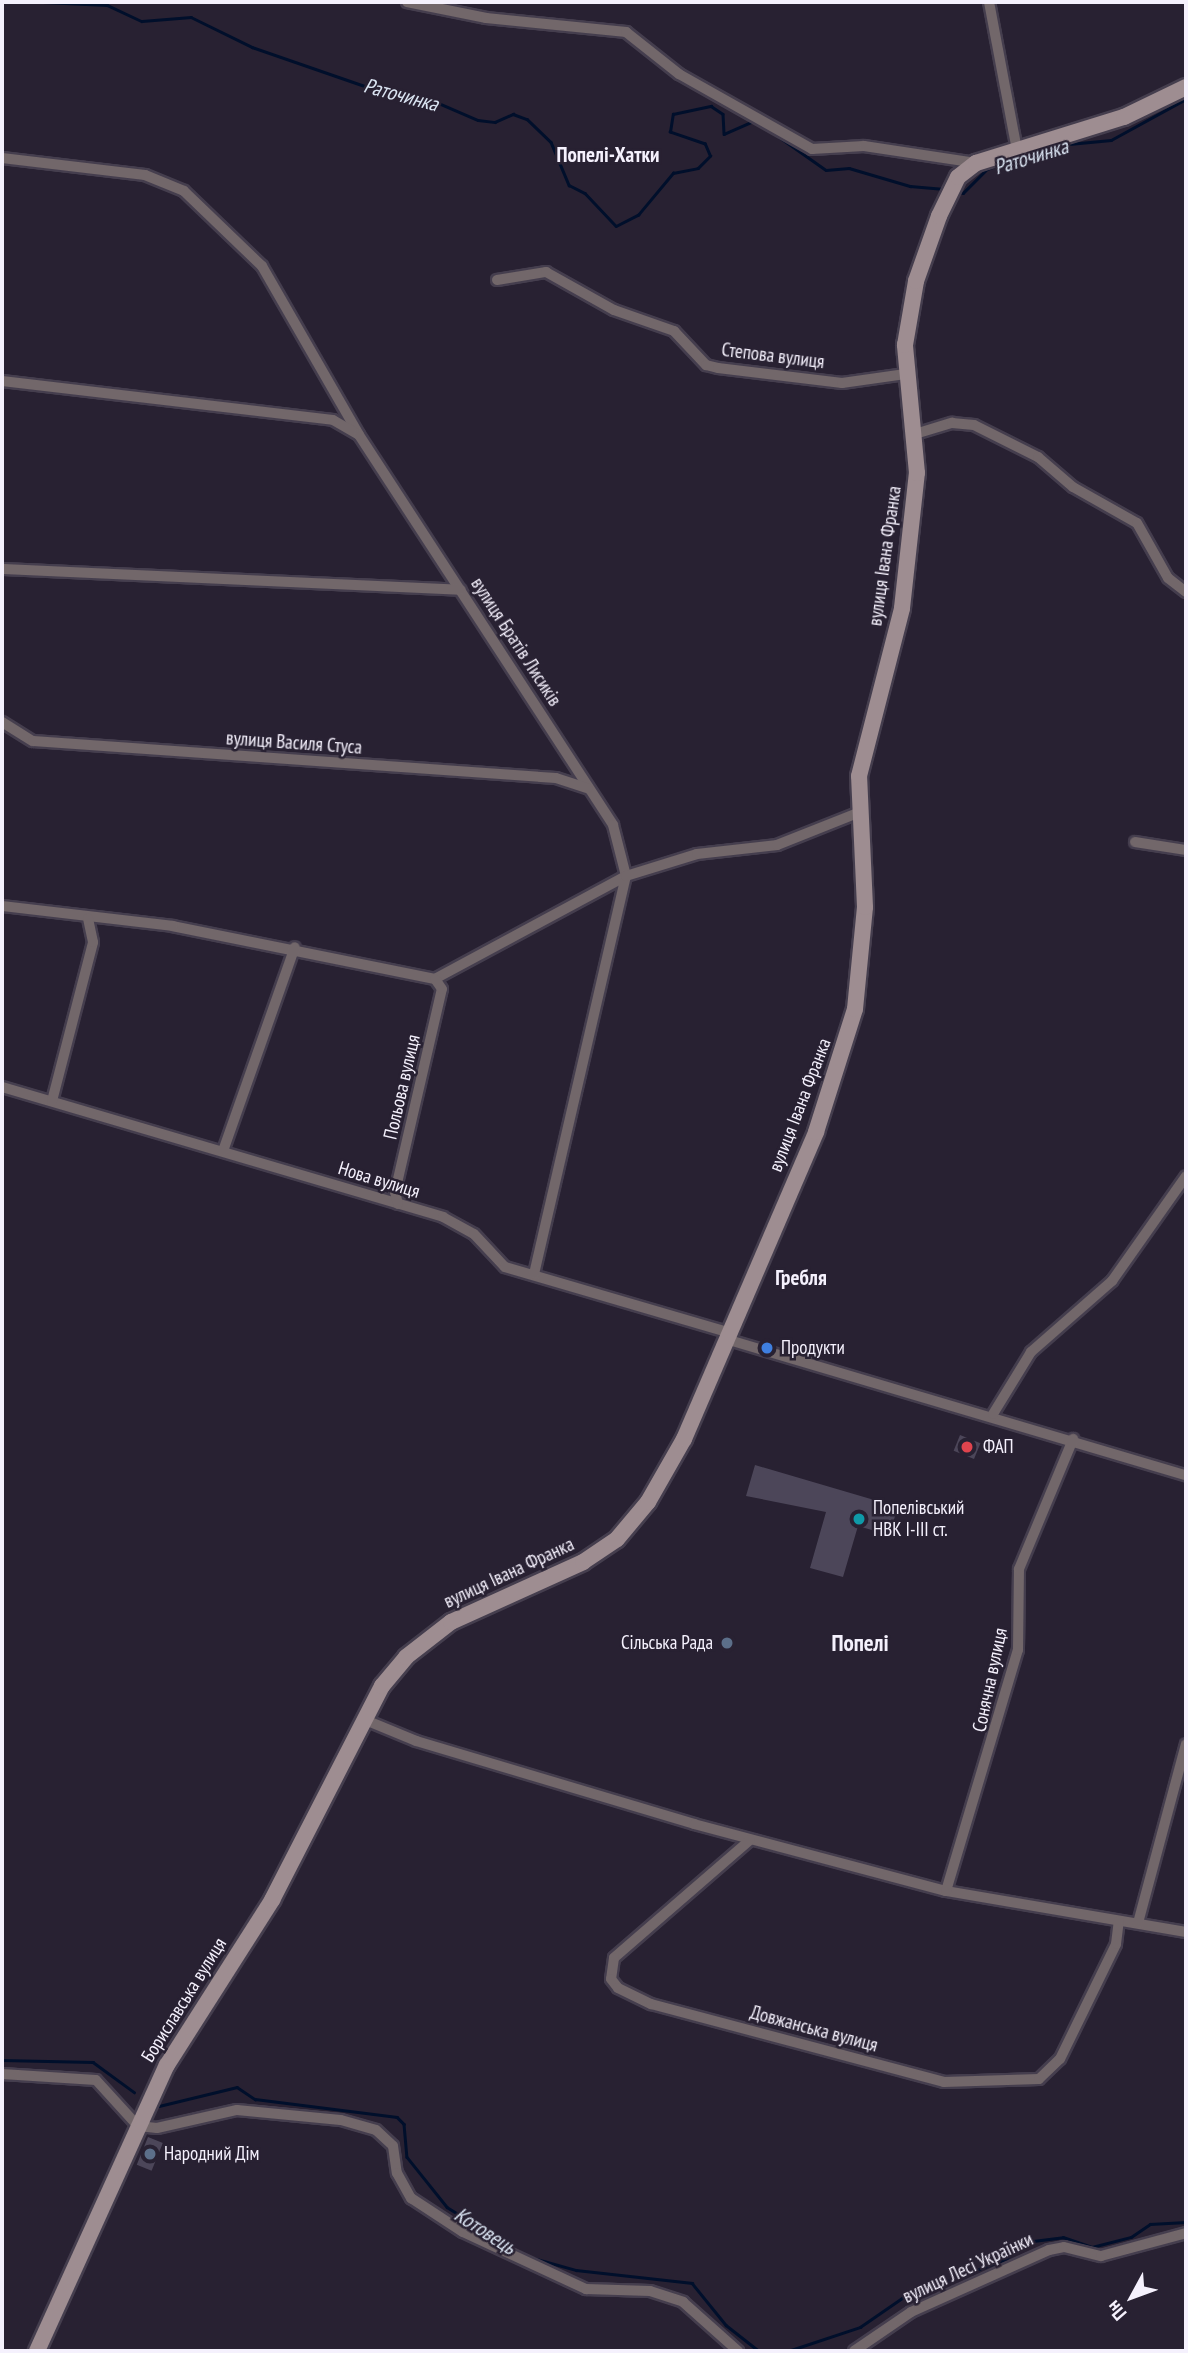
<!DOCTYPE html>
<html>
<head>
<meta charset="utf-8">
<style>
	body { margin:0 }
	#map { position:relative; width:1188px; height:2353px; overflow:hidden; background:#282132; font-family:"PT Sans Narrow",sans-serif }
	div>[style] { position:absolute }
	.stream>* { height:2.5px; margin:-1.25px; padding:0 1.25px; transform-origin:1.25px; border-radius:1.25px; background:#000f2b }
	.building>* { inset:0; background:#4c4659; transform-origin:0 0 }
	.roads { filter:drop-shadow(2px 0 #453e4e) drop-shadow(-2px 0 #453e4e) drop-shadow(0 2px #453e4e) drop-shadow(0 -2px #453e4e) }
	.street>* { height:10px; margin:-5px; padding:0 5px; transform-origin:5px; border-radius:5px; background:#72676a }
	.secondary>* { height:16px; margin:-8px; padding:0 8px; transform-origin:8px; border-radius:8px; background:#9e8d91 }
	.dots>* { width:19px; height:19px; translate:-50% -50%; box-sizing:border-box; border:4px solid #282132; border-radius:50% }
	span { translate:-50% -50%; white-space:nowrap; text-align:center; line-height:1.15; -webkit-text-stroke:5px #282132; paint-order:stroke }
	.street-label { font-size:19px; color:#f5f1fd }
	.poi-label { font-size:19px; color:#f5f1fd }
	.left { translate:0 -50%; text-align:left }
	.right { translate:-100% -50%; text-align:right }
	.water-label { font-size:21px; color:#dbe5f3; font-style:italic }
	.neighbourhood-label { font-size:21px; color:#f5f1fd; font-weight:700 }
	.quarter-label { font-size:23px; color:#f5f1fd; font-weight:700 }
	.frame { position:absolute; inset:0; border:4px solid #f5f1fd; pointer-events:none }
	.north { position:absolute; left:1097px; top:2262px; width:70px; height:70px; -webkit-text-stroke:5px #282132; paint-order:stroke; rotate:229deg; font-size:19px; font-weight:700; line-height:28px; text-align:center; color:#f5f1fd }
	.north::after { content:''; display:block; margin:auto; width:24px; height:32px; background:#f5f1fd; clip-path:polygon(50% 0,100% 100%,50% 72%,0 100%) }
</style>
</head>
<body>
<div id="map">
	<div class="stream">
		<div style="left:9px;top:2px;width:6px"></div>
		<div style="left:43px;top:2px;width:64px;rotate:2.7deg"></div>
		<div style="left:107px;top:5px;width:38px;rotate:25deg"></div>
		<div style="left:142px;top:21px;width:49px;rotate:-4.7deg"></div>
		<div style="left:191px;top:17px;width:68px;rotate:26.2deg"></div>
		<div style="left:252px;top:47px;width:144px;rotate:19.1deg"></div>
		<div style="left:388px;top:94px;width:41px;rotate:7deg"></div>
		<div style="left:429px;top:99px;width:53px;rotate:23.2deg"></div>
		<div style="left:478px;top:120px;width:17px;rotate:7deg"></div>
		<div style="left:495px;top:122px;width:20px;rotate:-24deg"></div>
		<div style="left:513px;top:114px;width:15px;rotate:20deg"></div>
		<div style="left:527px;top:119px;width:33px;rotate:44deg"></div>
		<div style="left:551px;top:142px;width:47px;rotate:67.3deg"></div>
		<div style="left:569px;top:185px;width:18px;rotate:27deg"></div>
		<div style="left:585px;top:193px;width:45px;rotate:46.8deg"></div>
		<div style="left:616px;top:226px;width:25px;rotate:-27deg"></div>
		<div style="left:638px;top:215px;width:55px;rotate:-50.2deg"></div>
		<div style="left:673px;top:173px;width:25px;rotate:-11deg"></div>
		<div style="left:698px;top:168px;width:17px;rotate:-45deg"></div>
		<div style="left:710px;top:156px;width:13px;rotate:-113deg"></div>
		<div style="left:705px;top:144px;width:37px;rotate:-161deg"></div>
		<div style="left:670px;top:132px;width:18px;rotate:-81deg"></div>
		<div style="left:673px;top:114px;width:39px;rotate:-12deg"></div>
		<div style="left:711px;top:106px;width:14px;rotate:34deg"></div>
		<div style="left:723px;top:114px;width:20px;rotate:87deg"></div>
		<div style="left:724px;top:134px;width:32px;rotate:-24deg"></div>
		<div style="left:775px;top:134px;width:62px;rotate:35.2deg"></div>
		<div style="left:826px;top:170px;width:23px;rotate:-5deg"></div>
		<div style="left:849px;top:168px;width:64px;rotate:16.4deg"></div>
		<div style="left:910px;top:186px;width:37px;rotate:5deg"></div>
		<div style="left:956px;top:191px;width:7px;rotate:16deg"></div>
		<div style="left:963px;top:193px;width:34px;rotate:-45deg"></div>
		<div style="left:987px;top:169px;width:15px;rotate:-20deg"></div>
		<div style="left:1001px;top:164px;width:71px;rotate:-16.4deg"></div>
		<div style="left:1069px;top:144px;width:42px;rotate:-5.4deg"></div>
		<div style="left:1111px;top:140px;width:85px;rotate:-28.7deg"></div>
		<div style="left:2px;top:2060px;width:91px;rotate:1.3deg"></div>
		<div style="left:93px;top:2062px;width:51px;rotate:36.2deg"></div>
		<div style="left:159px;top:2106px;width:80px;rotate:-13.7deg"></div>
		<div style="left:237px;top:2087px;width:22px;rotate:34deg"></div>
		<div style="left:255px;top:2099px;width:143px;rotate:7.2deg"></div>
		<div style="left:397px;top:2117px;width:10px;rotate:45deg"></div>
		<div style="left:404px;top:2124px;width:33px;rotate:85deg"></div>
		<div style="left:407px;top:2157px;width:64px;rotate:51.3deg"></div>
		<div style="left:447px;top:2207px;width:86px;rotate:32.2deg"></div>
		<div style="left:526px;top:2256px;width:52px;rotate:15.6deg"></div>
		<div style="left:576px;top:2270px;width:117px;rotate:6.4deg"></div>
		<div style="left:692px;top:2283px;width:54px;rotate:51deg"></div>
		<div style="left:726px;top:2325px;width:42px;rotate:38.2deg"></div>
		<div style="left:788px;top:2351px;width:76px;rotate:-18.4deg"></div>
		<div style="left:860px;top:2327px;width:51px;rotate:-34.6deg"></div>
		<div style="left:902px;top:2298px;width:111px;rotate:-20.6deg"></div>
		<div style="left:1006px;top:2259px;width:25px;rotate:-42deg"></div>
		<div style="left:1025px;top:2242px;width:38px;rotate:-7deg"></div>
		<div style="left:1063px;top:2237px;width:31px;rotate:19deg"></div>
		<div style="left:1092px;top:2247px;width:40px;rotate:-14.4deg"></div>
		<div style="left:1131px;top:2237px;width:23px;rotate:-34deg"></div>
		<div style="left:1150px;top:2224px;width:36px;rotate:-3deg"></div>
	</div>
	<div class="building">
		<div style="left:960px;top:1435px;width:22px;height:17px;rotate:22deg"></div>
		<div style="clip-path:polygon(755px 1465px,898px 1507px,889px 1535px,858px 1526px,843px 1577px,810px 1568px,826px 1512px,746px 1496px)"></div>
		<div style="left:148px;top:2137px;width:16px;height:30px;rotate:22deg"></div>
	</div>
	<div class="roads">
		<div class="street">
			<div style="left:407px;top:2px;width:81px;rotate:11.4deg"></div>
			<div style="left:486px;top:18px;width:141px;rotate:5.7deg"></div>
			<div style="left:626px;top:32px;width:68px;rotate:38.4deg"></div>
			<div style="left:679px;top:74px;width:153px;rotate:29.4deg"></div>
			<div style="left:812px;top:149px;width:52px;rotate:-3.3deg"></div>
			<div style="left:864px;top:146px;width:113px;rotate:8.6deg"></div>
			<div style="left:989px;top:2px;width:151px;rotate:79.3deg"></div>
			<div style="left:2px;top:158px;width:144px;rotate:6.8deg"></div>
			<div style="left:145px;top:175px;width:42px;rotate:22.3deg"></div>
			<div style="left:184px;top:191px;width:108px;rotate:43.9deg"></div>
			<div style="left:262px;top:266px;width:193px;rotate:60.1deg"></div>
			<div style="left:497px;top:280px;width:50px;rotate:-9.3deg"></div>
			<div style="left:546px;top:272px;width:78px;rotate:29.2deg"></div>
			<div style="left:614px;top:310px;width:64px;rotate:19.3deg"></div>
			<div style="left:674px;top:331px;width:47px;rotate:46.7deg"></div>
			<div style="left:706px;top:365px;width:12px;rotate:14deg"></div>
			<div style="left:718px;top:368px;width:125px;rotate:6.9deg"></div>
			<div style="left:842px;top:383px;width:64px;rotate:-8.1deg"></div>
			<div style="left:2px;top:381px;width:333px;rotate:6.7deg"></div>
			<div style="left:333px;top:420px;width:30px;rotate:30deg"></div>
			<div style="left:359px;top:435px;width:465px;rotate:56.9deg"></div>
			<div style="left:613px;top:825px;width:53px;rotate:75.7deg"></div>
			<div style="left:626px;top:876px;width:217px;rotate:151.7deg"></div>
			<div style="left:435px;top:979px;width:267px;rotate:-168.6deg"></div>
			<div style="left:173px;top:926px;width:172px;rotate:-173.3deg"></div>
			<div style="left:915px;top:434px;width:39px;rotate:-17deg"></div>
			<div style="left:952px;top:423px;width:22px;rotate:5deg"></div>
			<div style="left:974px;top:425px;width:72px;rotate:26.6deg"></div>
			<div style="left:1038px;top:457px;width:46px;rotate:40.6deg"></div>
			<div style="left:1073px;top:487px;width:73px;rotate:29.4deg"></div>
			<div style="left:1137px;top:523px;width:63px;rotate:60.6deg"></div>
			<div style="left:1168px;top:578px;width:23px;rotate:38deg"></div>
			<div style="left:2px;top:569px;width:459px;rotate:2.6deg"></div>
			<div style="left:2px;top:722px;width:36px;rotate:32deg"></div>
			<div style="left:33px;top:741px;width:524px;rotate:4.05deg"></div>
			<div style="left:556px;top:778px;width:33px;rotate:18deg"></div>
			<div style="left:1135px;top:842px;width:52px;rotate:8.9deg"></div>
			<div style="left:2px;top:1087px;width:460px;rotate:16.4deg"></div>
			<div style="left:443px;top:1217px;width:35px;rotate:29deg"></div>
			<div style="left:474px;top:1234px;width:45px;rotate:46.8deg"></div>
			<div style="left:505px;top:1267px;width:235px;rotate:16.3deg"></div>
			<div style="left:52px;top:1101px;width:164px;rotate:-75.5deg"></div>
			<div style="left:93px;top:942px;width:24px;rotate:-102deg"></div>
			<div style="left:223px;top:1151px;width:216px;rotate:-70.6deg"></div>
			<div style="left:398px;top:1204px;width:12px;rotate:-104deg"></div>
			<div style="left:395px;top:1192px;width:208px;rotate:-77deg"></div>
			<div style="left:442px;top:989px;width:12px;rotate:-125deg"></div>
			<div style="left:534px;top:1274px;width:408px;rotate:-77deg"></div>
			<div style="left:626px;top:876px;width:74px;rotate:-17.2deg"></div>
			<div style="left:697px;top:854px;width:81px;rotate:-6.4deg"></div>
			<div style="left:777px;top:845px;width:87px;rotate:-21.6deg"></div>
			<div style="left:729px;top:1340px;width:477px;rotate:16.5deg"></div>
			<div style="left:993px;top:1414px;width:73px;rotate:-58.5deg"></div>
			<div style="left:1031px;top:1352px;width:108px;rotate:-41.2deg"></div>
			<div style="left:1112px;top:1281px;width:128px;rotate:-54.8deg"></div>
			<div style="left:363px;top:1719px;width:57px;rotate:22.5deg"></div>
			<div style="left:416px;top:1741px;width:290px;rotate:16.6deg"></div>
			<div style="left:694px;top:1824px;width:261px;rotate:14.9deg"></div>
			<div style="left:946px;top:1891px;width:243px;rotate:9.7deg"></div>
			<div style="left:750px;top:1840px;width:180px;rotate:139.1deg"></div>
			<div style="left:614px;top:1958px;width:21px;rotate:98deg"></div>
			<div style="left:611px;top:1979px;width:11px;rotate:52deg"></div>
			<div style="left:618px;top:1988px;width:37px;rotate:26deg"></div>
			<div style="left:651px;top:2004px;width:303px;rotate:14.9deg"></div>
			<div style="left:944px;top:2082px;width:95px;rotate:-1.8deg"></div>
			<div style="left:1039px;top:2079px;width:29px;rotate:-44deg"></div>
			<div style="left:1060px;top:2059px;width:128px;rotate:-64deg"></div>
			<div style="left:1116px;top:1944px;width:23px;rotate:-83deg"></div>
			<div style="left:946px;top:1891px;width:252px;rotate:-73.4deg"></div>
			<div style="left:1018px;top:1650px;width:81px;rotate:-89.3deg"></div>
			<div style="left:1019px;top:1569px;width:141px;rotate:-67.4deg"></div>
			<div style="left:1138px;top:1923px;width:185px;rotate:-75deg"></div>
			<div style="left:2px;top:2074px;width:94px;rotate:3.7deg"></div>
			<div style="left:96px;top:2080px;width:62px;rotate:47.6deg"></div>
			<div style="left:138px;top:2126px;width:19px;rotate:6deg"></div>
			<div style="left:157px;top:2128px;width:82px;rotate:-12.7deg"></div>
			<div style="left:237px;top:2110px;width:104px;rotate:5.5deg"></div>
			<div style="left:341px;top:2120px;width:36px;rotate:16deg"></div>
			<div style="left:376px;top:2130px;width:23px;rotate:43deg"></div>
			<div style="left:393px;top:2146px;width:27px;rotate:82deg"></div>
			<div style="left:397px;top:2173px;width:29px;rotate:61deg"></div>
			<div style="left:411px;top:2198px;width:62px;rotate:33.2deg"></div>
			<div style="left:463px;top:2232px;width:136px;rotate:24.9deg"></div>
			<div style="left:586px;top:2289px;width:64px;rotate:1.8deg"></div>
			<div style="left:650px;top:2291px;width:35px;rotate:18deg"></div>
			<div style="left:683px;top:2302px;width:74px;rotate:41.7deg"></div>
			<div style="left:854px;top:2351px;width:69px;rotate:-34.4deg"></div>
			<div style="left:911px;top:2312px;width:151px;rotate:-24.2deg"></div>
			<div style="left:1049px;top:2250px;width:15px;rotate:-11deg"></div>
			<div style="left:1064px;top:2247px;width:38px;rotate:14deg"></div>
			<div style="left:1101px;top:2256px;width:88px;rotate:-15.1deg"></div>
		</div>
		<div class="secondary">
			<div style="left:37px;top:2351px;width:314px;rotate:-65.6deg"></div>
			<div style="left:167px;top:2065px;width:196px;rotate:-57.5deg"></div>
			<div style="left:272px;top:1900px;width:241px;rotate:-62.8deg"></div>
			<div style="left:382px;top:1686px;width:38px;rotate:-50deg"></div>
			<div style="left:406px;top:1657px;width:57px;rotate:-37.9deg"></div>
			<div style="left:451px;top:1622px;width:145px;rotate:-24.4deg"></div>
			<div style="left:583px;top:1562px;width:41px;rotate:-34.1deg"></div>
			<div style="left:617px;top:1539px;width:48px;rotate:-50deg"></div>
			<div style="left:648px;top:1502px;width:73px;rotate:-60.3deg"></div>
			<div style="left:684px;top:1439px;width:334px;rotate:-66.7deg"></div>
			<div style="left:816px;top:1132px;width:129px;rotate:-72.4deg"></div>
			<div style="left:855px;top:1009px;width:102px;rotate:-84.4deg"></div>
			<div style="left:865px;top:907px;width:131px;rotate:-92.6deg"></div>
			<div style="left:859px;top:776px;width:173px;rotate:-75.6deg"></div>
			<div style="left:902px;top:608px;width:136px;rotate:-83.7deg"></div>
			<div style="left:917px;top:473px;width:129px;rotate:-95.4deg"></div>
			<div style="left:905px;top:345px;width:65px;rotate:-80.2deg"></div>
			<div style="left:916px;top:281px;width:69px;rotate:-70.5deg"></div>
			<div style="left:939px;top:216px;width:43px;rotate:-64deg"></div>
			<div style="left:958px;top:177px;width:23px;rotate:-38deg"></div>
			<div style="left:976px;top:163px;width:155px;rotate:-17.3deg"></div>
			<div style="left:1124px;top:117px;width:69px;rotate:-25.8deg"></div>
		</div>
	</div>
	<div class="dots">
		<div style="left:767px;top:1348px;background:#3f7fe0"></div>
		<div style="left:967px;top:1447px;background:#e0444e"></div>
		<div style="left:859px;top:1519px;background:#0f9aa8"></div>
		<div style="left:727px;top:1643px;background:#5c6f8a"></div>
		<div style="left:150px;top:2154px;background:#5c6f8a"></div>
	</div>
	<div class="street-label">
		<span style="left:773px;top:356px;rotate:7deg">Степова вулиця</span>
		<span style="left:885px;top:556px;rotate:-82deg">вулиця Івана Франка</span>
		<span style="left:516px;top:642px;rotate:57deg">вулиця Братів Лисиків</span>
		<span style="left:294px;top:743px;rotate:4deg">вулиця Василя Стуса</span>
		<span style="left:402px;top:1087px;rotate:-77deg">Польова вулиця</span>
		<span style="left:800px;top:1105px;rotate:-69deg">вулиця Івана Франка</span>
		<span style="left:379px;top:1180px;rotate:17deg">Нова вулиця</span>
		<span style="left:509px;top:1573px;rotate:-25deg">вулиця Івана Франка</span>
		<span style="left:990px;top:1680px;rotate:-78deg">Сонячна вулиця</span>
		<span style="left:184px;top:2000px;rotate:-58deg">Бориславська вулиця</span>
		<span style="left:814px;top:2029px;rotate:15deg">Довжанська вулиця</span>
		<span style="left:968px;top:2268px;rotate:-25deg">вулиця Лесі Українки</span>
	</div>
	<div class="poi-label">
		<span class="left" style="left:781px;top:1348px">Продукти</span>
		<span class="left" style="left:983px;top:1447px">ФАП</span>
		<span class="left" style="left:873px;top:1519px">Попелівський<br>НВК І-ІІІ ст.</span>
		<span class="right" style="left:713px;top:1643px">Сільська Рада</span>
		<span class="left" style="left:164px;top:2154px">Народний Дім</span>
	</div>
	<div class="water-label">
		<span style="left:401px;top:95px;rotate:15deg">Раточинка</span>
		<span style="left:1031px;top:157px;rotate:-17deg">Раточинка</span>
		<span style="left:485px;top:2231px;rotate:33deg">Котовець</span>
	</div>
	<div class="neighbourhood-label">
		<span style="left:608px;top:155px">Попелі-Хатки</span>
		<span style="left:801px;top:1278px">Гребля</span>
	</div>
	<div class="quarter-label">
		<span style="left:860px;top:1643px">Попелі</span>
	</div>
	<div class="frame"></div>
	<div class="north">Пн</div>
</div>
</body>
</html>
